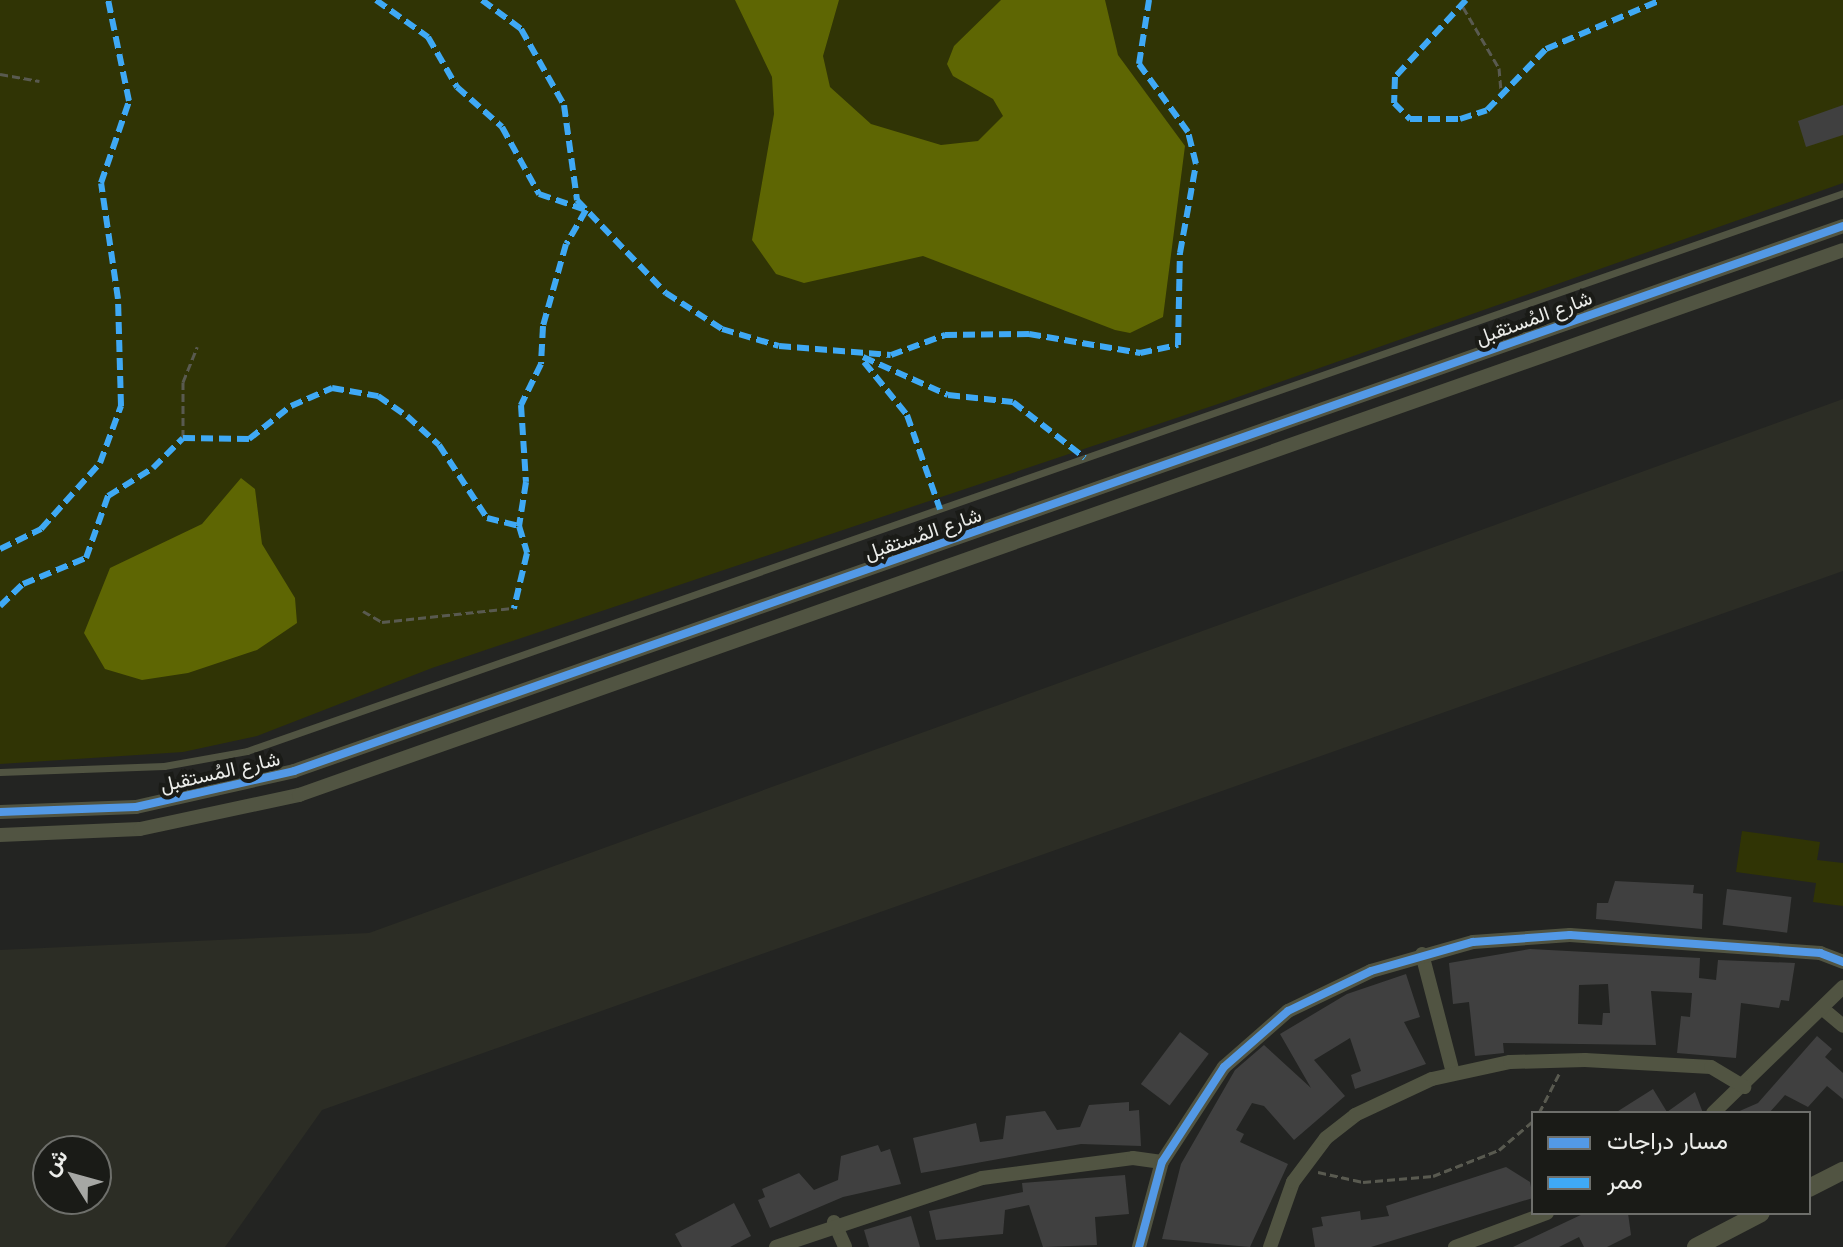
<!DOCTYPE html>
<html>
<head>
<meta charset="utf-8">
<style>
	body { margin:0 }
	#map { position:relative; width:1843px; height:1247px; overflow:hidden; background:#232422; font-family:"PT Sans",Vazirmatn,sans-serif }
	div>[style] { position:absolute }
	.built>* { inset:0; background:#2c2d25 }
	.green>* { inset:0; background:#303405 }
	.water>* { inset:0; background:#5e6603 }
	.building>* { inset:0; background:#404040; transform-origin:0 0 }
	.path>* { height:3px; margin-top:-1.5px; transform-origin:0; background:repeating-linear-gradient(90deg,#595a50 0 8px,transparent 0 12px) }
	.service>* { height:7px; margin:-3.5px; padding:0 3.5px; transform-origin:3.5px; border-radius:3.5px; background:#515442 }
	.minor>* { height:14px; margin:-7px; padding:0 7px; transform-origin:7px; border-radius:7px; background:#515442 }
	.tertiary>* { height:18px; margin:-9px; padding:0 9px; transform-origin:9px; border-radius:9px; background:#515442 }
	.quiet>* { height:6px; margin-top:-3px; transform-origin:0; background:repeating-linear-gradient(90deg,#3fa9f5 0 12px,transparent 0 18px) }
	.cycleway>* { height:8px; margin:-4px; padding:0 4px; transform-origin:4px; border-radius:4px; background:#5399e6 }
	span { translate:-50% -50%; white-space:nowrap; text-align:center; line-height:1.15; -webkit-text-stroke:8px #1a1b17; paint-order:stroke }
	.street-label { font-size:20px; color:#ecedea }
	.legend { position:absolute; left:1531px; top:1111px; width:280px; height:104px; box-sizing:border-box; background:#1a1b17; border:2px solid #6e6f6b; margin:0; padding:10px 14px; list-style:none; font-size:24px; color:#ecedea }
	.legend li { display:flex; align-items:center; gap:16px; height:40px }
	.legend b { width:40px; border:2px solid #6e6f6b }
	.north { position:absolute; left:32px; top:1135px; width:80px; height:80px; box-sizing:border-box; background:#1a1b17; border:2px solid #6e6f6b; border-radius:50%; rotate:307deg; font-size:22px; font-weight:700; line-height:32px; text-align:center; color:#ecedea }
	.north::after { content:''; display:block; margin:auto; width:28px; height:36px; background:#a6a7a4; clip-path:polygon(50% 0,100% 100%,50% 72%,0 100%) }
</style>
</head>
<body>
<div id="map">
	<div class="built">
		<div style="clip-path:polygon(evenodd,1843px 399px,1843px 571px,322px 1110px,225px 1247px,0 1247px,0 950px,369px 933px,1843px 399px,48px 1151px,96px 1151px,96px 1199px,48px 1199px,48px 1151px)"></div>
	</div>
	<div class="green">
		<div style="clip-path:polygon(0 0,1843px 0,1843px 183px,1218px 404px,432px 668px,257px 736px,183px 752px,0 764px)"></div>
		<div style="clip-path:polygon(1742px 831px,1820px 842px,1817px 860px,1843px 863px,1843px 906px,1813px 902px,1816px 883px,1736px 872px)"></div>
	</div>
	<div class="water">
		<div style="clip-path:polygon(735px 0,839px 0,823px 56px,830px 87px,871px 124px,941px 145px,978px 141px,1003px 116px,993px 99px,953px 76px,947px 64px,954px 46px,1001px 0,1105px 0,1118px 55px,1185px 146px,1163px 317px,1130px 333px,1115px 330px,923px 256px,804px 283px,776px 274px,752px 240px,774px 114px,772px 77px)"></div>
		<div style="clip-path:polygon(241px 478px,255px 489px,262px 544px,295px 598px,297px 623px,257px 650px,188px 673px,142px 680px,105px 669px,84px 633px,110px 568px,202px 524px)"></div>
	</div>
	<div class="building">
		<div style="clip-path:polygon(1843px 105px,1843px 135px,1806px 147px,1798px 121px)"></div>
		<div style="clip-path:polygon(1615px 881px,1694px 885px,1693px 893px,1703px 894px,1702px 929px,1596px 919px,1597px 903px,1608px 903px)"></div>
		<div style="left:1727px;top:889px;width:65px;height:36px;rotate:7deg"></div>
		<div style="clip-path:polygon(evenodd,1530px 949px,1700px 958px,1699px 978px,1716px 980px,1718px 960px,1795px 963px,1789px 1001px,1781px 1000px,1779px 1008px,1741px 1003px,1736px 1058px,1677px 1053px,1681px 1016px,1690px 1017px,1692px 993px,1651px 991px,1656px 1045px,1503px 1043px,1504px 1053px,1475px 1056px,1469px 1002px,1453px 1004px,1449px 963px,1530px 949px,1608px 984px,1610px 1013px,1603px 1013px,1602px 1025px,1578px 1024px,1579px 985px,1608px 984px)"></div>
		<div style="clip-path:polygon(1406px 974px,1420px 1017px,1404px 1022px,1426px 1064px,1355px 1089px,1351px 1075px,1361px 1071px,1350px 1038px,1314px 1060px,1345px 1096px,1294px 1140px,1264px 1106px,1252px 1103px,1236px 1130px,1244px 1134px,1240px 1142px,1288px 1164px,1250px 1247px,1162px 1239px,1181px 1164px,1235px 1070px,1264px 1045px,1311px 1088px,1280px 1034px,1347px 994px)"></div>
		<div style="left:1180px;top:1032px;width:36px;height:65px;rotate:37deg"></div>
		<div style="clip-path:polygon(1817px 1036px,1832px 1049px,1825px 1057px,1843px 1073px,1843px 1099px,1827px 1086px,1808px 1107px,1785px 1095px,1769px 1113px,1735px 1113px,1758px 1103px)"></div>
		<div style="clip-path:polygon(1653px 1089px,1667px 1112px,1695px 1092px,1703px 1113px,1615px 1113px)"></div>
		<div style="clip-path:polygon(1129px 1102px,1129px 1111px,1139px 1110px,1141px 1146px,1081px 1144px,921px 1173px,913px 1138px,976px 1123px,980px 1142px,1003px 1139px,1006px 1116px,1045px 1111px,1057px 1130px,1080px 1127px,1089px 1105px)"></div>
		<div style="clip-path:polygon(878px 1145px,881px 1152px,890px 1149px,901px 1184px,843px 1197px,770px 1228px,758px 1200px,765px 1197px,762px 1189px,799px 1173px,814px 1190px,838px 1180px,841px 1156px)"></div>
		<div style="clip-path:polygon(1506px 1167px,1530px 1182px,1533px 1198px,1371px 1247px,1315px 1247px,1312px 1228px,1323px 1226px,1321px 1217px,1360px 1211px,1361px 1220px,1389px 1216px,1386px 1206px)"></div>
		<div style="clip-path:polygon(1125px 1175px,1129px 1214px,1095px 1217px,1097px 1245px,1043px 1247px,1029px 1205px,1005px 1210px,1003px 1234px,936px 1240px,929px 1211px,1023px 1192px,1022px 1183px)"></div>
		<div style="clip-path:polygon(734px 1203px,751px 1236px,730px 1247px,682px 1247px,675px 1234px)"></div>
		<div style="clip-path:polygon(1585px 1213px,1628px 1213px,1631px 1235px,1607px 1247px,1584px 1247px,1579px 1237px,1559px 1247px,1513px 1247px)"></div>
		<div style="clip-path:polygon(911px 1216px,920px 1247px,869px 1247px,864px 1230px)"></div>
	</div>
	<div class="path">
		<div style="left:1463px;top:7px;width:71px;rotate:59.5deg"></div>
		<div style="left:1499px;top:68px;width:25px;rotate:85deg"></div>
		<div style="left:0;top:74px;width:40px;rotate:10deg"></div>
		<div style="left:183px;top:438px;width:56px;rotate:-90deg"></div>
		<div style="left:183px;top:382px;width:38px;rotate:-68deg"></div>
		<div style="left:363px;top:611px;width:22px;rotate:30deg"></div>
		<div style="left:382px;top:622px;width:133px;rotate:-6.1deg"></div>
		<div style="left:1539px;top:1113px;width:44px;rotate:-62.9deg"></div>
		<div style="left:1318px;top:1172px;width:46px;rotate:12.5deg"></div>
		<div style="left:1363px;top:1182px;width:70px;rotate:-4.9deg"></div>
		<div style="left:1433px;top:1176px;width:71px;rotate:-21.5deg"></div>
		<div style="left:1499px;top:1150px;width:45px;rotate:-40.5deg"></div>
	</div>
	<div class="service">
		<div style="left:0;top:772px;width:164px;rotate:-2.1deg"></div>
		<div style="left:164px;top:766px;width:84px;rotate:-10.2deg"></div>
		<div style="left:247px;top:751px;width:1691px;rotate:-19.27deg"></div>
	</div>
	<div class="minor">
		<div style="left:0;top:812px;width:136px;rotate:-2.1deg"></div>
		<div style="left:136px;top:807px;width:162px;rotate:-12.8deg"></div>
		<div style="left:294px;top:771px;width:1642px;rotate:-19.38deg"></div>
		<div style="left:0;top:835px;width:140px;rotate:-2.5deg"></div>
		<div style="left:140px;top:829px;width:163px;rotate:-12.1deg"></div>
		<div style="left:299px;top:795px;width:1637px;rotate:-19.44deg"></div>
		<div style="left:1422px;top:954px;width:123px;rotate:75.4deg"></div>
		<div style="left:1823px;top:1009px;width:26px;rotate:40deg"></div>
		<div style="left:1713px;top:1113px;width:181px;rotate:-44.1deg"></div>
		<div style="left:834px;top:1222px;width:27px;rotate:66deg"></div>
		<div style="left:776px;top:1247px;width:217px;rotate:-18.5deg"></div>
		<div style="left:982px;top:1178px;width:152px;rotate:-7.5deg"></div>
		<div style="left:1133px;top:1158px;width:29px;rotate:8deg"></div>
		<div style="left:1139px;top:1247px;width:88px;rotate:-74.9deg"></div>
		<div style="left:1162px;top:1162px;width:113px;rotate:-56.9deg"></div>
		<div style="left:1224px;top:1067px;width:85px;rotate:-41.2deg"></div>
		<div style="left:1288px;top:1011px;width:92px;rotate:-25.7deg"></div>
		<div style="left:1371px;top:971px;width:106px;rotate:-15.9deg"></div>
		<div style="left:1473px;top:942px;width:97px;rotate:-4.1deg"></div>
		<div style="left:1570px;top:935px;width:251px;rotate:4.1deg"></div>
		<div style="left:1820px;top:953px;width:25px;rotate:21deg"></div>
		<div style="left:1270px;top:1247px;width:69px;rotate:-70.5deg"></div>
		<div style="left:1293px;top:1182px;width:55px;rotate:-53.1deg"></div>
		<div style="left:1326px;top:1138px;width:37px;rotate:-38deg"></div>
		<div style="left:1355px;top:1115px;width:85px;rotate:-25.1deg"></div>
		<div style="left:1432px;top:1079px;width:80px;rotate:-12.3deg"></div>
		<div style="left:1510px;top:1062px;width:75px;rotate:-1.5deg"></div>
		<div style="left:1585px;top:1060px;width:126px;rotate:3.2deg"></div>
		<div style="left:1711px;top:1067px;width:39px;rotate:31deg"></div>
		<div style="left:1455px;top:1247px;width:98px;rotate:-20.3deg"></div>
	</div>
	<div class="tertiary">
		<div style="left:1809px;top:1188px;width:38px;rotate:-27deg"></div>
		<div style="left:1696px;top:1247px;width:73px;rotate:-27.6deg"></div>
	</div>
	<div class="quiet">
		<div style="left:376px;top:0;width:64px;rotate:35.4deg"></div>
		<div style="left:428px;top:37px;width:58px;rotate:59.9deg"></div>
		<div style="left:457px;top:87px;width:60px;rotate:41.6deg"></div>
		<div style="left:502px;top:127px;width:77px;rotate:61.1deg"></div>
		<div style="left:539px;top:194px;width:50px;rotate:18.8deg"></div>
		<div style="left:586px;top:210px;width:39px;rotate:120deg"></div>
		<div style="left:566px;top:244px;width:85px;rotate:105.7deg"></div>
		<div style="left:543px;top:326px;width:38px;rotate:93deg"></div>
		<div style="left:541px;top:364px;width:46px;rotate:116deg"></div>
		<div style="left:521px;top:405px;width:77px;rotate:86.3deg"></div>
		<div style="left:526px;top:482px;width:45px;rotate:99deg"></div>
		<div style="left:519px;top:526px;width:28px;rotate:73deg"></div>
		<div style="left:527px;top:553px;width:57px;rotate:103.3deg"></div>
		<div style="left:482px;top:0;width:49px;rotate:36.6deg"></div>
		<div style="left:521px;top:29px;width:87px;rotate:60.5deg"></div>
		<div style="left:564px;top:105px;width:96px;rotate:82.2deg"></div>
		<div style="left:577px;top:200px;width:129px;rotate:46.3deg"></div>
		<div style="left:666px;top:293px;width:67px;rotate:32.7deg"></div>
		<div style="left:722px;top:329px;width:59px;rotate:16.6deg"></div>
		<div style="left:779px;top:346px;width:112px;rotate:4.6deg"></div>
		<div style="left:891px;top:355px;width:58px;rotate:-20.3deg"></div>
		<div style="left:945px;top:335px;width:84px;rotate:-0.7deg"></div>
		<div style="left:1029px;top:334px;width:113px;rotate:9.7deg"></div>
		<div style="left:1140px;top:353px;width:39px;rotate:-12deg"></div>
		<div style="left:1178px;top:345px;width:92px;rotate:-88.8deg"></div>
		<div style="left:1180px;top:253px;width:90px;rotate:-79.8deg"></div>
		<div style="left:1196px;top:164px;width:33px;rotate:-104deg"></div>
		<div style="left:1188px;top:132px;width:84px;rotate:-125.8deg"></div>
		<div style="left:1139px;top:64px;width:65px;rotate:-81.1deg"></div>
		<div style="left:1466px;top:0;width:105px;rotate:132.7deg"></div>
		<div style="left:1395px;top:77px;width:26px;rotate:92deg"></div>
		<div style="left:1394px;top:103px;width:23px;rotate:45deg"></div>
		<div style="left:1410px;top:119px;width:50px"></div>
		<div style="left:1460px;top:119px;width:28px;rotate:-18deg"></div>
		<div style="left:1487px;top:110px;width:85px;rotate:-46deg"></div>
		<div style="left:1546px;top:49px;width:125px;rotate:-23.1deg"></div>
		<div style="left:863px;top:357px;width:93px;rotate:24.1deg"></div>
		<div style="left:948px;top:395px;width:65px;rotate:6.1deg"></div>
		<div style="left:1013px;top:402px;width:91px;rotate:37.9deg"></div>
		<div style="left:864px;top:362px;width:68px;rotate:50.9deg"></div>
		<div style="left:907px;top:415px;width:100px;rotate:70.7deg"></div>
		<div style="left:0;top:549px;width:46px;rotate:-26deg"></div>
		<div style="left:41px;top:529px;width:89px;rotate:-48.2deg"></div>
		<div style="left:100px;top:463px;width:61px;rotate:-69.8deg"></div>
		<div style="left:121px;top:406px;width:107px;rotate:-91.6deg"></div>
		<div style="left:118px;top:299px;width:117px;rotate:-98.3deg"></div>
		<div style="left:101px;top:183px;width:87px;rotate:-71.1deg"></div>
		<div style="left:129px;top:101px;width:103px;rotate:-101.7deg"></div>
		<div style="left:0;top:606px;width:32px;rotate:-44deg"></div>
		<div style="left:23px;top:584px;width:68px;rotate:-22.4deg"></div>
		<div style="left:86px;top:558px;width:66px;rotate:-70.5deg"></div>
		<div style="left:108px;top:496px;width:53px;rotate:-31.9deg"></div>
		<div style="left:153px;top:468px;width:42px;rotate:-45deg"></div>
		<div style="left:183px;top:438px;width:66px;rotate:0.9deg"></div>
		<div style="left:249px;top:439px;width:53px;rotate:-38.2deg"></div>
		<div style="left:291px;top:406px;width:45px;rotate:-23.7deg"></div>
		<div style="left:332px;top:388px;width:47px;rotate:9.9deg"></div>
		<div style="left:378px;top:396px;width:35px;rotate:35deg"></div>
		<div style="left:407px;top:416px;width:43px;rotate:42.2deg"></div>
		<div style="left:439px;top:445px;width:87px;rotate:56.7deg"></div>
		<div style="left:487px;top:518px;width:33px;rotate:14deg"></div>
	</div>
	<div class="cycleway">
		<div style="left:0;top:812px;width:136px;rotate:-2.1deg"></div>
		<div style="left:136px;top:807px;width:162px;rotate:-12.8deg"></div>
		<div style="left:294px;top:771px;width:1642px;rotate:-19.38deg"></div>
		<div style="left:1139px;top:1247px;width:88px;rotate:-74.9deg"></div>
		<div style="left:1162px;top:1162px;width:113px;rotate:-56.9deg"></div>
		<div style="left:1224px;top:1067px;width:85px;rotate:-41.2deg"></div>
		<div style="left:1288px;top:1011px;width:92px;rotate:-25.7deg"></div>
		<div style="left:1371px;top:971px;width:106px;rotate:-15.9deg"></div>
		<div style="left:1473px;top:942px;width:97px;rotate:-4.1deg"></div>
		<div style="left:1570px;top:935px;width:251px;rotate:4.1deg"></div>
		<div style="left:1820px;top:953px;width:25px;rotate:21deg"></div>
	</div>
	<div class="street-label">
		<span style="left:1534px;top:318px;rotate:-20deg">شارع المُستقبل</span>
		<span style="left:923px;top:534px;rotate:-19deg">شارع المُستقبل</span>
		<span style="left:220px;top:772px;rotate:-13deg">شارع المُستقبل</span>
	</div>
	<ul class="legend">
	<li><b style="height:10px;background:#5399e6"></b>مسار دراجات</li>
	<li><b style="height:10px;background:#3fa9f5"></b>ممر</li>
	</ul>
	<div class="north">ش</div>
</div>
</body>
</html>
